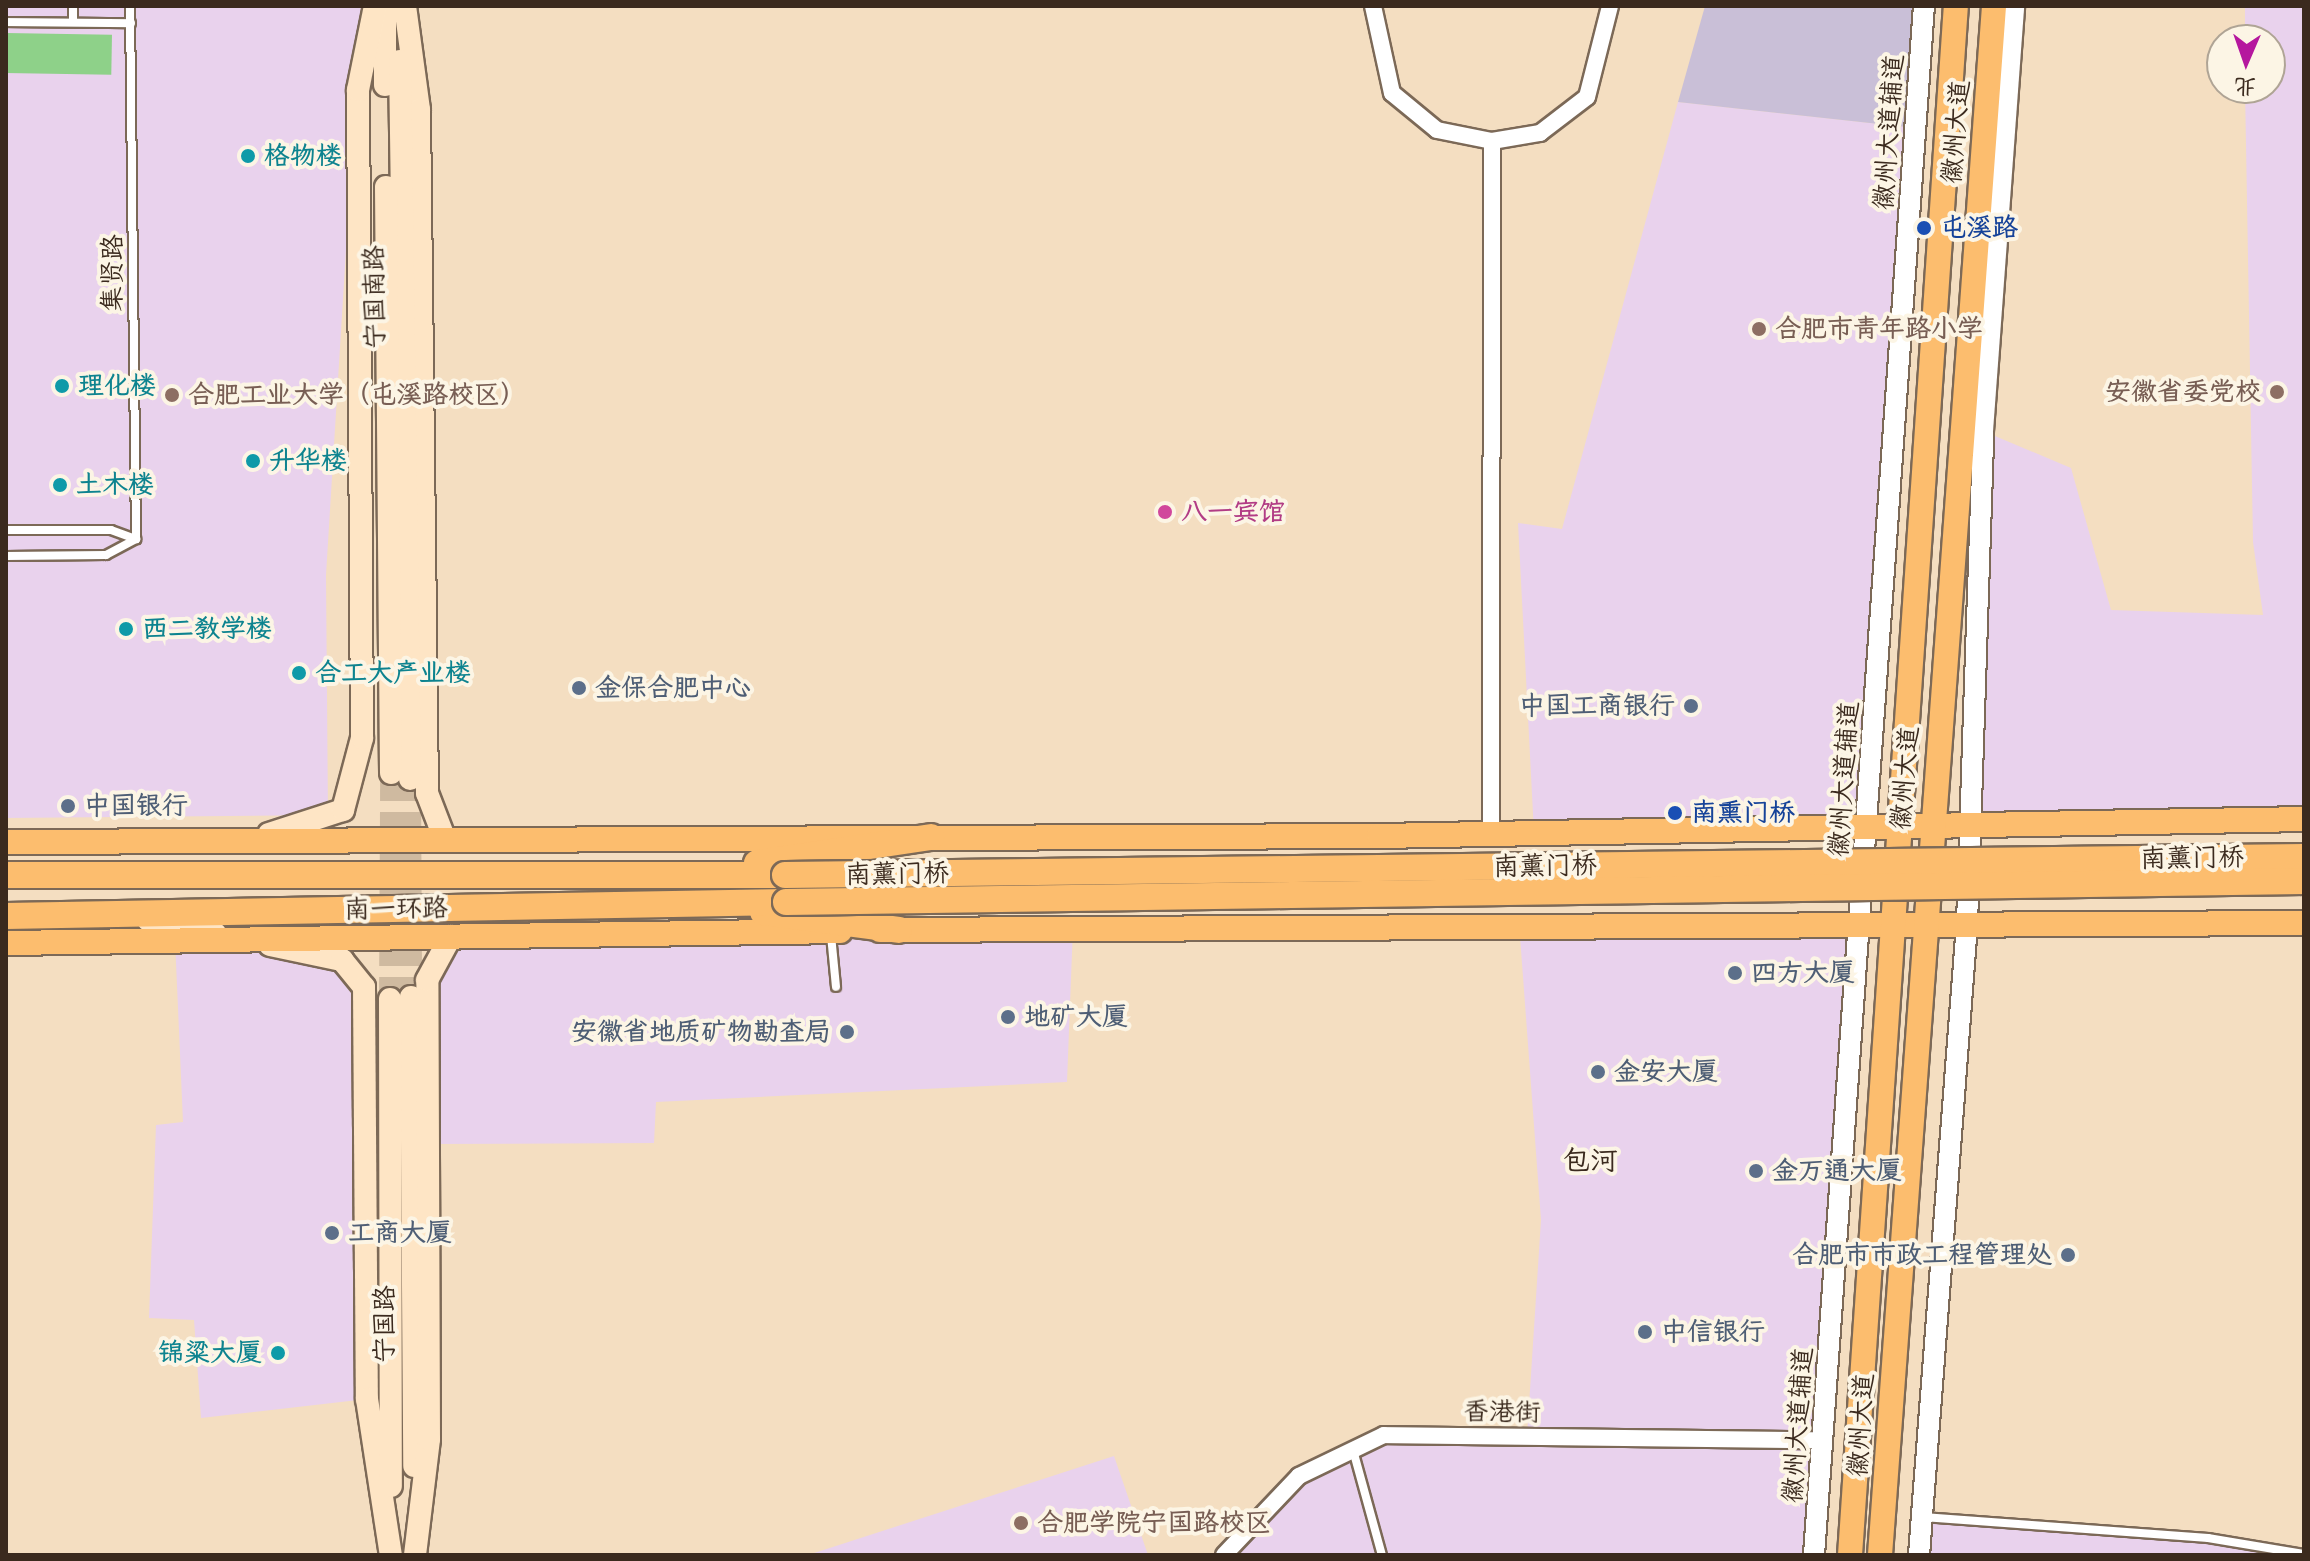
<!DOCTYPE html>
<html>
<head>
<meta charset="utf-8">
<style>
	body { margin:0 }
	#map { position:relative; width:2310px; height:1561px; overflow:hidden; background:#f4dec1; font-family:Sriracha,"LXGW WenKai TC",sans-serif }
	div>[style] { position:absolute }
	.built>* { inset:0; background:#e9d2ed }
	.industrial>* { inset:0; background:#c9bfd7 }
	.green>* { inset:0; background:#8ed189; transform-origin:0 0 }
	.secondary-tunnel>* { height:22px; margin-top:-11px; transform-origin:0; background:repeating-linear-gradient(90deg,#cfbaa0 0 22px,transparent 0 33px) }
	.roads { filter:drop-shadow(2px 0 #7c6957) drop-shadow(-2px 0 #7c6957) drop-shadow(0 2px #7c6957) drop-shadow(0 -2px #7c6957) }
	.service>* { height:8px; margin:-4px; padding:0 4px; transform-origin:4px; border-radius:4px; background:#fff }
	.minor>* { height:16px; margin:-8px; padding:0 8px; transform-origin:8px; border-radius:8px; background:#fff }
	.tertiary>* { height:20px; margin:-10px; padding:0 10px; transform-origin:10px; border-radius:10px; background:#fff }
	.secondary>* { height:22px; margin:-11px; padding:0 11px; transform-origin:11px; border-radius:11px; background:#fee5c5 }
	.primary>* { height:24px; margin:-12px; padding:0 12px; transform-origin:12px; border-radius:12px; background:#fcbd6e }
	.trunk>* { height:26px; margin:-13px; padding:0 13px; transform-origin:13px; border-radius:13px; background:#fcbd6e }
	.bridges { filter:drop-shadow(2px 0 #7c6957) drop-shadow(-2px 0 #7c6957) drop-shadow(0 2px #7c6957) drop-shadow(0 -2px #7c6957) }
	.trunk-bridge>* { height:26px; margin:-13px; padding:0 13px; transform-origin:13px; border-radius:13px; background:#fcbd6e }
	.dots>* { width:22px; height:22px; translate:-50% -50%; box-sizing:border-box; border:4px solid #fcf5e5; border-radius:50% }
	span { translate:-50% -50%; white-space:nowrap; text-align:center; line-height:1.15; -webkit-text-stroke:8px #fcf5e5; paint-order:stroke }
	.street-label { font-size:26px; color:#3b2a1e }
	.culture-label { font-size:26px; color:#0d838f; font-weight:700 }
	.left { translate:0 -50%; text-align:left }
	.right { translate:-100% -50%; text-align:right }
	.transit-label { font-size:26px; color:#164399; font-weight:700 }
	.education-label { font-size:26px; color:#785e54; font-weight:700 }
	.hotel-label { font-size:26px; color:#b23c85; font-weight:700 }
	.service-label { font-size:26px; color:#4e5e75; font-weight:700 }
	.neighbourhood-label { font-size:28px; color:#3b2a1e }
	.frame { position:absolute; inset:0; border:8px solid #3b2a1e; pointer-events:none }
	.north { position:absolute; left:2206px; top:24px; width:80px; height:80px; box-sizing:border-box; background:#fcf5e5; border:2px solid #afa495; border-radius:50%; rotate:182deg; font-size:22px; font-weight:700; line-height:32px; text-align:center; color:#3b2a1e }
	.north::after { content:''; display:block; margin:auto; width:28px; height:36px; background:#b5179e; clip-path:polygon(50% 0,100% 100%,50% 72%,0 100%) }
</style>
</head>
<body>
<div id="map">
	<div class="built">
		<div style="clip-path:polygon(6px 6px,361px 6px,326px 575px,328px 815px,6px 818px)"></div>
		<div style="clip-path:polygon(2245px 6px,2304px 6px,2304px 819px,1969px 827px,1983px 431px,2071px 468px,2111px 610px,2263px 615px,2253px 542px,2245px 88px,2270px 88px,2270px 40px,2245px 40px)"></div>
		<div style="clip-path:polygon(1678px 102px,1916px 128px,1867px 827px,1534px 833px,1518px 523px,1562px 529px)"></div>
		<div style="clip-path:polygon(1519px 923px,1860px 923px,1814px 1555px,1224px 1555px,1299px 1476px,1384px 1435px,1527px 1436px,1541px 1220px)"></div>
		<div style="clip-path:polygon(1073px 927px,1067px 1082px,656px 1102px,654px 1143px,428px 1144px,427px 980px,451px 936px)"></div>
		<div style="clip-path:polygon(175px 940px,342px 960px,364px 987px,367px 1399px,201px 1418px,194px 1320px,149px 1318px,156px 1125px,183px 1122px)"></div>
		<div style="clip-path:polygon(1114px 1456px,1148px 1555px,808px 1555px,1003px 1492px)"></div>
		<div style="clip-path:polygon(1922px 1517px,2208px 1538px,2304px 1555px,1919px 1555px)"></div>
	</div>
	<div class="industrial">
		<div style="clip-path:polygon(1705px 6px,1924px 6px,1916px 128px,1678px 102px)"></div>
	</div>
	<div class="green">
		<div style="left:6px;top:33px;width:106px;height:40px;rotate:1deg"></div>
	</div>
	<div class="secondary-tunnel">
		<div style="left:410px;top:779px;width:218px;rotate:89.7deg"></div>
		<div style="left:390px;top:999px;width:226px;rotate:-89.7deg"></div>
	</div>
	<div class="roads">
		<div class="service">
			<div style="left:73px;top:6px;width:16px;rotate:90deg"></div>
			<div style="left:130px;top:6px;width:533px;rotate:89.36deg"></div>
			<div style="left:6px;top:22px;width:125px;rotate:0.5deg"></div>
			<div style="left:6px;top:530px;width:105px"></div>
			<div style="left:111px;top:530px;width:27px;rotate:20deg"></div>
			<div style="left:6px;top:556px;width:100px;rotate:-0.6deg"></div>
			<div style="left:106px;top:555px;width:34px;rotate:-28deg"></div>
			<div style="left:831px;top:935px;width:52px;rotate:84.5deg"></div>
			<div style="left:1353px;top:1450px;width:109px;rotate:74.6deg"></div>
			<div style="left:1923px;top:1517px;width:286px;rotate:4.2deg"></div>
			<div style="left:2208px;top:1538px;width:97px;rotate:9.5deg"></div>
		</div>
		<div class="minor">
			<div style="left:1373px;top:6px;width:89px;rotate:77.7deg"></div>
			<div style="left:1392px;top:93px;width:58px;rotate:39.4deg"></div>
			<div style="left:1437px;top:130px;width:56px;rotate:11.3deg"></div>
			<div style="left:1492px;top:141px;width:49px;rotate:-9.5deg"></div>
			<div style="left:1540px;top:133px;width:59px;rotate:-37.5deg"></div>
			<div style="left:1587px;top:97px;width:94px;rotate:-75.8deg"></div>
			<div style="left:1491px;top:834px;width:693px;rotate:-89.92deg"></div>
			<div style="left:1224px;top:1555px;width:109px;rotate:-46.5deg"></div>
			<div style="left:1299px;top:1476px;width:94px;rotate:-25.8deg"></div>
			<div style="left:1384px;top:1435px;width:439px;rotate:0.7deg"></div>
		</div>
		<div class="tertiary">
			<div style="left:1814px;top:1555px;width:1553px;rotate:-85.94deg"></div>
			<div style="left:1919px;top:1555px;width:633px;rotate:-85.65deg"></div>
			<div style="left:1967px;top:924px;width:493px;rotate:-88.1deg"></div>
			<div style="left:1983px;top:431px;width:426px;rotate:-85.8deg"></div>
		</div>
		<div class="secondary">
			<div style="left:385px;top:6px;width:79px;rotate:90deg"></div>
			<div style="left:405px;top:6px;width:105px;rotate:82.3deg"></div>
			<div style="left:419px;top:110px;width:683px;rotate:89.33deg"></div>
			<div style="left:427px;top:793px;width:47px;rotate:68.9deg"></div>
			<div style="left:400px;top:61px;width:718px;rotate:89.2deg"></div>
			<div style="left:386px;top:187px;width:586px;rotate:89.51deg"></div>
			<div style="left:269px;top:834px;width:78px;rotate:-18deg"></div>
			<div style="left:343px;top:810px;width:74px;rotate:-75.2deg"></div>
			<div style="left:362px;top:738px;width:648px;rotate:-90.35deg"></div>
			<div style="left:358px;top:90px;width:86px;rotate:-78.6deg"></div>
			<div style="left:148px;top:920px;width:69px;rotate:11.6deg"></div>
			<div style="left:270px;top:945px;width:74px;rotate:11.8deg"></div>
			<div style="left:342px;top:960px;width:35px;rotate:51deg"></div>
			<div style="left:364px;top:987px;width:412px;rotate:89.6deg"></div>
			<div style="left:367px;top:1399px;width:158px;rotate:81.3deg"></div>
			<div style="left:411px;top:997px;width:469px;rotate:89.6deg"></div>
			<div style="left:390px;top:999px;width:487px;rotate:89.9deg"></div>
			<div style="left:415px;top:1555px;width:117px;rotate:-83.1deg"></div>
			<div style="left:429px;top:1439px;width:459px;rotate:-90.2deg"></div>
			<div style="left:427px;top:980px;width:50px;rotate:-61.4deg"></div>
		</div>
		<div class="primary">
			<div style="left:6px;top:842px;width:1373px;rotate:-0.25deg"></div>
			<div style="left:1379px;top:836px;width:925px;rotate:-1.05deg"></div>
			<div style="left:880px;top:930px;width:1424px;rotate:-0.28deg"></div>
			<div style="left:6px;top:943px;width:834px;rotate:-0.82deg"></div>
			<div style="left:1850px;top:1555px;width:1553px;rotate:-86.09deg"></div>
			<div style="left:1880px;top:1555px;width:1553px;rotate:-85.79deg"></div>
		</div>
		<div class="trunk">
			<div style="left:757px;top:863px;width:176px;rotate:-8.5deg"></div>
			<div style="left:6px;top:875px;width:779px"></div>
			<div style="left:763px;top:912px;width:137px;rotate:7.5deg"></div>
			<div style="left:6px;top:916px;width:780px;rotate:-1.03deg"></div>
		</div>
	</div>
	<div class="bridges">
		<div class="trunk-bridge">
			<div style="left:785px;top:875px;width:1519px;rotate:-0.68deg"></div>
			<div style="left:786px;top:902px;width:1518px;rotate:-0.79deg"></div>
		</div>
	</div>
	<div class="dots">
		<div style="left:248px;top:156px;background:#0f9aa8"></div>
		<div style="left:1924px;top:228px;background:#1a4fb4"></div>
		<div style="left:1759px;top:329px;background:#8d6e63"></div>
		<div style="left:62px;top:386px;background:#0f9aa8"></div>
		<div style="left:2277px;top:392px;background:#8d6e63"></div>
		<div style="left:172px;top:395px;background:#8d6e63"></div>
		<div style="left:253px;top:461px;background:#0f9aa8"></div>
		<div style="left:60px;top:485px;background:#0f9aa8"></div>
		<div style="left:1165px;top:512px;background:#d1479c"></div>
		<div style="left:126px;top:629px;background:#0f9aa8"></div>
		<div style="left:299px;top:673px;background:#0f9aa8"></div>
		<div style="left:579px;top:688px;background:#5c6f8a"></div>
		<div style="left:1691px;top:706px;background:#5c6f8a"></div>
		<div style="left:68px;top:806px;background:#5c6f8a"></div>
		<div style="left:1675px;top:813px;background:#1a4fb4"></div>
		<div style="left:1735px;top:973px;background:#5c6f8a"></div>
		<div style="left:1008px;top:1017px;background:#5c6f8a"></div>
		<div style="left:847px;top:1032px;background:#5c6f8a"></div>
		<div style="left:1598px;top:1072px;background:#5c6f8a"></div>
		<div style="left:1756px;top:1171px;background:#5c6f8a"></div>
		<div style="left:332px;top:1233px;background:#5c6f8a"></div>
		<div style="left:2068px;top:1255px;background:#5c6f8a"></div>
		<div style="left:1645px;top:1332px;background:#5c6f8a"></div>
		<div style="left:278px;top:1353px;background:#0f9aa8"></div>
		<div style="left:1021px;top:1523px;background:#8d6e63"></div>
	</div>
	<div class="street-label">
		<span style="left:1889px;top:132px;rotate:-86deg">徽州大道辅道</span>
		<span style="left:1956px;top:132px;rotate:-85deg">徽州大道</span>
		<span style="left:113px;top:273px;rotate:-90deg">集贤路</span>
		<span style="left:375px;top:297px;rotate:-91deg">宁国南路</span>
		<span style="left:1905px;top:778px;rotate:-85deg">徽州大道</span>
		<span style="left:1844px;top:779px;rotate:-86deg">徽州大道辅道</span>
		<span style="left:2192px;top:858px;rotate:-1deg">南薰门桥</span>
		<span style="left:1545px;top:866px;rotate:-1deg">南薰门桥</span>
		<span style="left:897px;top:874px;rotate:-1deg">南薰门桥</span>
		<span style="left:396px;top:909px;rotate:-1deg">南一环路</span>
		<span style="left:385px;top:1324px;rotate:-90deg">宁国路</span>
		<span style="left:1502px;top:1412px;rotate:1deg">香港街</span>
		<span style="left:1798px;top:1425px;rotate:-86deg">徽州大道辅道</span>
		<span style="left:1861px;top:1425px;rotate:-86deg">徽州大道</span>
	</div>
	<div class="culture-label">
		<span class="left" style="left:264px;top:156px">格物楼</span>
		<span class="left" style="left:78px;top:386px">理化楼</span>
		<span class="left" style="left:269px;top:461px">升华楼</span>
		<span class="left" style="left:76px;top:485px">土木楼</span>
		<span class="left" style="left:142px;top:629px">西二教学楼</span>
		<span class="left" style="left:315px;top:673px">合工大产业楼</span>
		<span class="right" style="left:262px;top:1353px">锦粱大厦</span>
	</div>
	<div class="transit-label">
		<span class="left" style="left:1940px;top:228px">屯溪路</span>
		<span class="left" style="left:1691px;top:813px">南熏门桥</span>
	</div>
	<div class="education-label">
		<span class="left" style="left:1775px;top:329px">合肥市青年路小学</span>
		<span class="right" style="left:2261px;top:392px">安徽省委党校</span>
		<span class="left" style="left:188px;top:395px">合肥工业大学（屯溪路校区）</span>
		<span class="left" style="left:1037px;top:1523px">合肥学院宁国路校区</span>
	</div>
	<div class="hotel-label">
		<span class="left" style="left:1181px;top:512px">八一宾馆</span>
	</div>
	<div class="service-label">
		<span class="left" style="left:595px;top:688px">金保合肥中心</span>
		<span class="right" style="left:1675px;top:706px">中国工商银行</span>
		<span class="left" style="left:84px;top:806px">中国银行</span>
		<span class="left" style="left:1751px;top:973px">四方大厦</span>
		<span class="left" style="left:1024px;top:1017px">地矿大厦</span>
		<span class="right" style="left:831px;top:1032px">安徽省地质矿物勘查局</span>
		<span class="left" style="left:1614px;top:1072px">金安大厦</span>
		<span class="left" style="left:1772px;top:1171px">金万通大厦</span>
		<span class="left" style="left:348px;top:1233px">工商大厦</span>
		<span class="right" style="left:2052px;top:1255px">合肥市市政工程管理处</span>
		<span class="left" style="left:1661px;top:1332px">中信银行</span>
	</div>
	<div class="neighbourhood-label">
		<span style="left:1590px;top:1161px">包河</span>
	</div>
	<div class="frame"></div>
	<div class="north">北</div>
</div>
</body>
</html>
